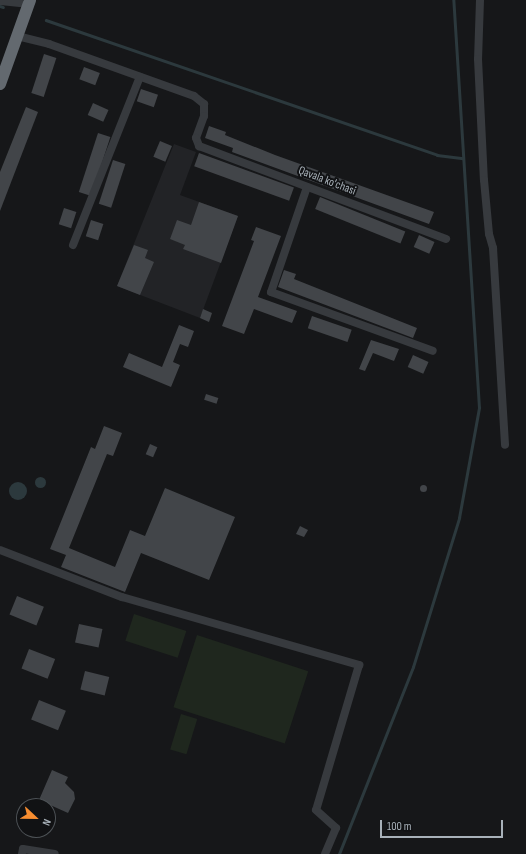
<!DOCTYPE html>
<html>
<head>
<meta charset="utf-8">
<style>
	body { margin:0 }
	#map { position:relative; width:526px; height:854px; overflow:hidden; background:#161719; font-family:"Sofia Sans Condensed",sans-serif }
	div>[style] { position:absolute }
	.built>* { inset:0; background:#222326 }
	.green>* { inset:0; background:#1f271e; transform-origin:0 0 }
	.water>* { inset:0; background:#2c393d }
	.round { border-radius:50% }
	.stream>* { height:2.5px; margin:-1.25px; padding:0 1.25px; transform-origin:1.25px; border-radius:1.25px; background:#2c393d }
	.building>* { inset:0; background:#424549; transform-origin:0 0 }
	.minor>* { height:8px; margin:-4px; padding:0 4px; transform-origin:4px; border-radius:4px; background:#373a3e }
	.highway>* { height:12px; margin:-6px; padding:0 6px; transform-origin:6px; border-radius:6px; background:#63696f }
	span { translate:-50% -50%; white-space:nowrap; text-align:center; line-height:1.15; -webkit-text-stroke:4px #111214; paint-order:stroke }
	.street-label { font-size:12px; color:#a8b1b9 }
	.north { position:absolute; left:16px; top:798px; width:40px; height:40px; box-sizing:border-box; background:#111214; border:1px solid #4d5256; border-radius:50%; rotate:112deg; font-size:11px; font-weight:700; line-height:16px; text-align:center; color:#a8b1b9 }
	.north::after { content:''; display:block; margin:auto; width:14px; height:18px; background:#f78d30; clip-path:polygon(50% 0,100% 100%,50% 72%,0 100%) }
	.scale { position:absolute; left:380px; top:820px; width:123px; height:18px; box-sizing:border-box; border:2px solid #a8b1b9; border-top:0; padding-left:5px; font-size:12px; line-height:14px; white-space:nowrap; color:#a8b1b9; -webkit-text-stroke:3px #111214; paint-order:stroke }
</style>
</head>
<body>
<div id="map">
	<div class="built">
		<div style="clip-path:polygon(174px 144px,196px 152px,180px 195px,238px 216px,200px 318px,117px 286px)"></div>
	</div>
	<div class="green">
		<div style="left:134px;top:614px;width:55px;height:28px;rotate:18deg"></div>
		<div style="left:197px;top:635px;width:117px;height:76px;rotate:18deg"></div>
		<div style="left:181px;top:714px;width:17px;height:37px;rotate:17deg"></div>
	</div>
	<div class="water">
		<div class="round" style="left:34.5px;top:476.5px;width:11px;height:11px"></div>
		<div class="round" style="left:9px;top:482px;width:18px;height:18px"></div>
	</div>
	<div class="stream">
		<div style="left:0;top:6px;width:3px;rotate:18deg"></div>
		<div style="left:46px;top:20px;width:414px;rotate:19deg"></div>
		<div style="left:437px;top:155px;width:26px;rotate:7deg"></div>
		<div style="left:339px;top:854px;width:201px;rotate:-68.4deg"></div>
		<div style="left:413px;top:667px;width:156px;rotate:-72.8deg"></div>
		<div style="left:459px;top:518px;width:112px;rotate:-79.7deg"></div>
		<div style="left:479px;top:408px;width:409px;rotate:-93.6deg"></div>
	</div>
	<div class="building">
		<div style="left:44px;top:54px;width:13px;height:41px;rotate:18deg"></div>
		<div style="left:84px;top:67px;width:17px;height:13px;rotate:21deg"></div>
		<div style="left:141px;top:89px;width:18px;height:13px;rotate:19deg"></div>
		<div style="left:93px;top:103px;width:17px;height:13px;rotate:24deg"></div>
		<div style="clip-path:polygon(26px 107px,38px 112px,0 211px,0 172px)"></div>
		<div style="clip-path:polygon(209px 126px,226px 132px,225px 135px,275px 155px,434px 212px,429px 224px,232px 152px,233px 148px,205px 138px)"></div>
		<div style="left:98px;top:133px;width:13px;height:62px;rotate:18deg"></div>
		<div style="left:160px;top:141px;width:13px;height:17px;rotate:23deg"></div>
		<div style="left:199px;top:153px;width:101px;height:14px;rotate:20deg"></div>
		<div style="left:113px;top:160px;width:13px;height:46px;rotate:18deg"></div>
		<div style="left:320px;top:197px;width:92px;height:13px;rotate:22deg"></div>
		<div style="clip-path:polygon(199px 202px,238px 216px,221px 263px,183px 249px,185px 245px,170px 239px,177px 220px,191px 225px)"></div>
		<div style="left:64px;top:208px;width:13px;height:17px;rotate:18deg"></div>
		<div style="left:91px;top:220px;width:13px;height:17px;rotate:18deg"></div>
		<div style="clip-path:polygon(256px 227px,281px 236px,258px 297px,297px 311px,292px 323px,254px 309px,244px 334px,222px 326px,254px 241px,251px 240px)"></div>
		<div style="left:419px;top:235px;width:17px;height:13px;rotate:24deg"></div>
		<div style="clip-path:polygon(134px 245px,148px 250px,145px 258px,154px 262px,140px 295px,117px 286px)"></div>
		<div style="clip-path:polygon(284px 270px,296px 274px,294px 279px,417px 328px,413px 338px,278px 287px)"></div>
		<div style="clip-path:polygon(203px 309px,212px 313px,209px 322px,200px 318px)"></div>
		<div style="left:312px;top:316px;width:42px;height:13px;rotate:19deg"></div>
		<div style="clip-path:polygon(179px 325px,194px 331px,188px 347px,180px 344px,173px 362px,180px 365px,171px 387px,123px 367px,129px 353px,162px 367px)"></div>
		<div style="clip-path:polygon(371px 340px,399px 349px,394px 361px,373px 353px,365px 371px,359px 369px)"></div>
		<div style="left:413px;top:355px;width:17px;height:13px;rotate:24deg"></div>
		<div style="left:206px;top:394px;width:13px;height:6px;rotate:18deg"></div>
		<div style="clip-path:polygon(104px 426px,122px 433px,113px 456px,107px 454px,69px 548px,115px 567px,130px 530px,145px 536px,165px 488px,235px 517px,209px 580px,141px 553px,125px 592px,61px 567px,66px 555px,50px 549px,91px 447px,95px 449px)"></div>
		<div style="left:150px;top:444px;width:8px;height:11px;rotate:23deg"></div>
		<div class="round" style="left:419.5px;top:484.5px;width:7px;height:7px"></div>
		<div style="clip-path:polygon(300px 526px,308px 530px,304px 537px,296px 534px)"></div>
		<div style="left:17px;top:596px;width:29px;height:20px;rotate:22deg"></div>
		<div style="left:79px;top:624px;width:24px;height:19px;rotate:12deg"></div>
		<div style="left:29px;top:649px;width:28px;height:21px;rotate:21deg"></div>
		<div style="left:85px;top:671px;width:25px;height:19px;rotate:14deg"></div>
		<div style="left:39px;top:700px;width:29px;height:21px;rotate:22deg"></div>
		<div style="clip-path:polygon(52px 770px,68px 777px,65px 783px,74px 792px,75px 799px,68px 813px,39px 800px)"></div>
	</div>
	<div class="minor">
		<div style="left:480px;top:0;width:59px;rotate:91.9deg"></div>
		<div style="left:478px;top:59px;width:121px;rotate:87.2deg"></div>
		<div style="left:484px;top:180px;width:54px;rotate:84.7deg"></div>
		<div style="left:489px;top:234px;width:15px;rotate:74deg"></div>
		<div style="left:493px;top:248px;width:197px;rotate:86.5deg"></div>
		<div style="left:0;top:1px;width:20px;rotate:6deg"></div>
		<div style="left:17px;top:36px;width:33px;rotate:14deg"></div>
		<div style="left:49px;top:44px;width:154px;rotate:19.7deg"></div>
		<div style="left:194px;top:96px;width:13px;rotate:39deg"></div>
		<div style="left:204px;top:104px;width:12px;rotate:90deg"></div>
		<div style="left:204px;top:116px;width:23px;rotate:110deg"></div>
		<div style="left:196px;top:138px;width:9px;rotate:69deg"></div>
		<div style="left:199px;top:146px;width:264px;rotate:20.6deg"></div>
		<div style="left:307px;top:187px;width:111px;rotate:108.9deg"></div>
		<div style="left:271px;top:292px;width:172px;rotate:20deg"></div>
		<div style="left:73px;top:245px;width:181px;rotate:-68.3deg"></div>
		<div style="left:0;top:550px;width:131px;rotate:21.1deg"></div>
		<div style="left:122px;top:597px;width:247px;rotate:16deg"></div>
		<div style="left:359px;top:665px;width:151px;rotate:106.5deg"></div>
		<div style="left:316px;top:810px;width:27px;rotate:42deg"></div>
		<div style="left:336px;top:828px;width:28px;rotate:113deg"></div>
		<div style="left:22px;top:854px;width:5px;rotate:-79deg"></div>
		<div style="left:23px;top:849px;width:32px;rotate:9deg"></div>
	</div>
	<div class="highway">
		<div style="left:0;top:84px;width:89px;rotate:-70.3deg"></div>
	</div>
	<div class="street-label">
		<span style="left:327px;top:181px;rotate:21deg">Qavala ko'chasi</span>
	</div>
	<div class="north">N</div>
	<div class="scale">100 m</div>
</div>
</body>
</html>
